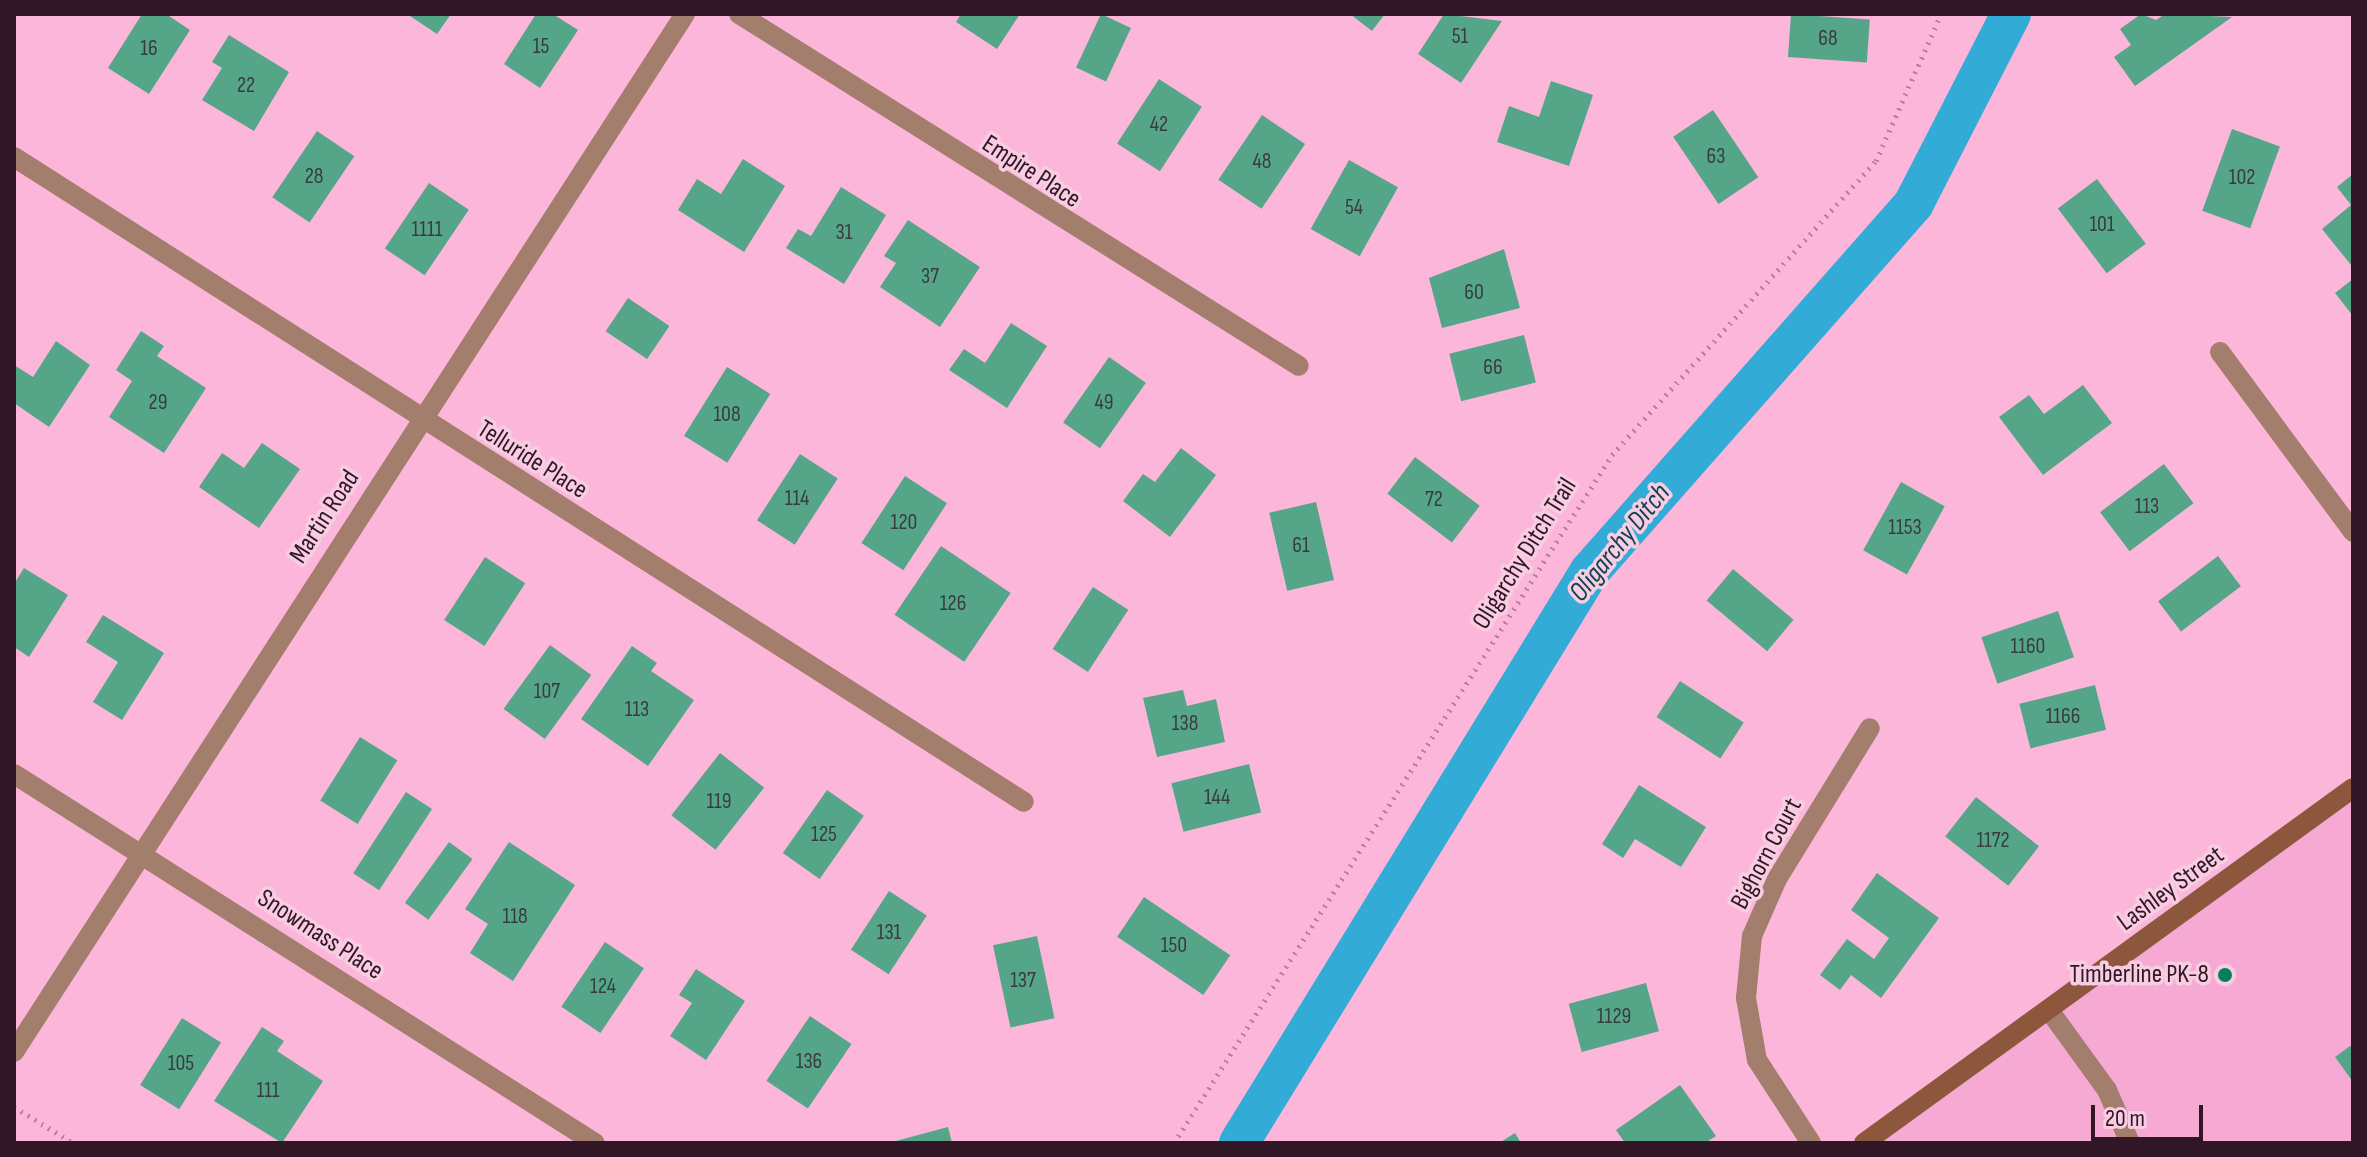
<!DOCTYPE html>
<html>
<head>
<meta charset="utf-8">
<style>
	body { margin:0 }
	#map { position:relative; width:2367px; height:1157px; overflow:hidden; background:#fcb6da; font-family:"Sofia Sans Condensed",sans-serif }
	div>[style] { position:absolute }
	.built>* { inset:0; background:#f6a9d2 }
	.canal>* { height:40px; margin:-20px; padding:0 20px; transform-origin:20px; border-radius:20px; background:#32abd6 }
	.building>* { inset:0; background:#55a688; transform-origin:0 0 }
	.path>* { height:5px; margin-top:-2.5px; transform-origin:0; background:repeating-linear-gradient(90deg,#b9819e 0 2px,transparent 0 8px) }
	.lane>* { height:20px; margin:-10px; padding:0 10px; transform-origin:10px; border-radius:10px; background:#a47e6c }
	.street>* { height:20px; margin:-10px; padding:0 10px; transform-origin:10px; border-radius:10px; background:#a47e6c }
	.secondary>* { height:20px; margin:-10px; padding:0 10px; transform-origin:10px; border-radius:10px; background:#8c573c }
	.dots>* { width:22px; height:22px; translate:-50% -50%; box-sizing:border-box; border:4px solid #f8cde2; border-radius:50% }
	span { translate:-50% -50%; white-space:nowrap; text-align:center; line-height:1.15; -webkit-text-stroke:7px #f8cde2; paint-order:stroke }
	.number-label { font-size:22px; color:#3a3b3e }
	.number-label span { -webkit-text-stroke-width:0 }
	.street-label { font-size:26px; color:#311725 }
	.poi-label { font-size:26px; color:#311725 }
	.right { translate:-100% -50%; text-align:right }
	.water-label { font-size:28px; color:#114355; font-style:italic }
	.frame { position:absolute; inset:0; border:16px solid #311725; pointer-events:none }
	.scale { position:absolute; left:2091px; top:1105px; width:112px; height:36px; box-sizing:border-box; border:4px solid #311725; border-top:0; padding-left:10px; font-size:24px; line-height:28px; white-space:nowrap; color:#311725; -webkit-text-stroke:6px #f8cde2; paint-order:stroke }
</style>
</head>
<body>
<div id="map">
	<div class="built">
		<div style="clip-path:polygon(2353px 788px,2353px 1143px,1864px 1143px)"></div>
	</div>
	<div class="canal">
		<div style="left:1239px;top:1143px;width:671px;rotate:-58.47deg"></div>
		<div style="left:1590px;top:571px;width:490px;rotate:-48.6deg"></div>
		<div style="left:1914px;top:203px;width:212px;rotate:-62.8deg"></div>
	</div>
	<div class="building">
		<div style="clip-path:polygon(142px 14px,166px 14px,190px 30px,149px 94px,108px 68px)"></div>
		<div style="clip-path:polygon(407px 14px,451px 14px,437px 34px)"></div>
		<div style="clip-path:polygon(536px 14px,553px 14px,578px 30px,540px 88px,504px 64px)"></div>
		<div style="clip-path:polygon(961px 14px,1020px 14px,997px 49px,956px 22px)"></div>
		<div style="left:1101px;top:14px;width:33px;height:59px;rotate:25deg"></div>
		<div style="clip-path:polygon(1350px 14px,1385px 14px,1372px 31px)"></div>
		<div style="clip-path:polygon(1444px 14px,1502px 21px,1461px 83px,1418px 54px)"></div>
		<div style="left:1791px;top:14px;width:79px;height:43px;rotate:4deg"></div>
		<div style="clip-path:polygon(2141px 14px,2156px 20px,2165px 14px,2232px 17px,2135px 86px,2114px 57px,2131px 45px,2120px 29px)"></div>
		<div style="clip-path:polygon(229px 35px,289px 72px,254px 131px,202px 100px,222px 68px,212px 62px)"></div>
		<div style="left:1159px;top:79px;width:51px;height:77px;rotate:33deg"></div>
		<div style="clip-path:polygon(1551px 81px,1593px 95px,1569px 166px,1497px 142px,1509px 106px,1539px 117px)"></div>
		<div style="left:1713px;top:110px;width:81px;height:48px;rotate:56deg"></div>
		<div style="left:1262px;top:115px;width:52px;height:78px;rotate:34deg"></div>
		<div style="left:2232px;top:129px;width:51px;height:87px;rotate:20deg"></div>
		<div style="left:317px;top:131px;width:45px;height:80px;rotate:34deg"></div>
		<div style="clip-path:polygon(743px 159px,785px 186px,744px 252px,678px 210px,697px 179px,721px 194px)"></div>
		<div style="left:1349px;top:160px;width:56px;height:79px;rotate:29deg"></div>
		<div style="clip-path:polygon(2353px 174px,2353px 263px,2351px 265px,2322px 229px,2351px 205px,2337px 187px)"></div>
		<div style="left:2097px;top:179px;width:81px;height:49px;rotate:53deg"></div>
		<div style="left:429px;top:183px;width:48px;height:79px;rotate:34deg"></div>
		<div style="clip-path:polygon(841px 187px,886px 215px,844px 284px,786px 248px,798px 229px,811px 236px)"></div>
		<div style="clip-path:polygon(908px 220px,980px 267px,940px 327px,880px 287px,896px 263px,884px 256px)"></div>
		<div style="clip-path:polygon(1504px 249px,1520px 308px,1442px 328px,1429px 278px)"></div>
		<div style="clip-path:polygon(2353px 279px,2353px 316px,2335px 293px)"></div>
		<div style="left:628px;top:298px;width:50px;height:40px;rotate:34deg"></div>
		<div style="clip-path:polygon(1011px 323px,1047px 346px,1007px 408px,949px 370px,964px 349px,985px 363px)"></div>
		<div style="clip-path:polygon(141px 331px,164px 346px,157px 356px,206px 388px,164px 453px,109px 417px,132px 381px,116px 370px)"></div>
		<div style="left:1524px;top:335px;width:49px;height:77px;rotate:76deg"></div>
		<div style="clip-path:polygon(56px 341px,90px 365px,49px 427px,14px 403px,14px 365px,33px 377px)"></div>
		<div style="left:1109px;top:357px;width:45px;height:80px;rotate:35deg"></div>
		<div style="left:727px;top:367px;width:51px;height:81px;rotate:32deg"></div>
		<div style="clip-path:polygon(2083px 385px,2112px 423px,2043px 475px,1999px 417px,2029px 395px,2044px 414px)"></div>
		<div style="clip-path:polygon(262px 443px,300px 469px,259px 528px,199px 487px,222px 453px,244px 468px)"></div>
		<div style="clip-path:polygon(1181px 448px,1216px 475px,1170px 537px,1123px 501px,1143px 474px,1155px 482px)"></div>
		<div style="left:800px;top:454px;width:45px;height:79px;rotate:33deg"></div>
		<div style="left:1415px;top:457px;width:81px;height:46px;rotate:37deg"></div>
		<div style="left:2164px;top:464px;width:49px;height:80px;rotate:53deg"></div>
		<div style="left:905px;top:476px;width:50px;height:80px;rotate:33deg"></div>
		<div style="left:1901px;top:482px;width:50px;height:78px;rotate:29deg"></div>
		<div style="left:1316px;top:502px;width:80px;height:48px;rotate:77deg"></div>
		<div style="left:941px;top:546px;width:84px;height:83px;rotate:34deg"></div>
		<div style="left:2218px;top:556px;width:38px;height:75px;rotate:53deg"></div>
		<div style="left:485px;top:557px;width:48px;height:75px;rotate:33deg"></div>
		<div style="clip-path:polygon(24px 568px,68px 595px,29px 657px,14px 647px,14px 584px)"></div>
		<div style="left:1733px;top:569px;width:79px;height:41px;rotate:40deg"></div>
		<div style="left:1093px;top:587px;width:42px;height:74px;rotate:33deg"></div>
		<div style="left:2058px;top:611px;width:49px;height:81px;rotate:71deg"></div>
		<div style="clip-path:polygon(103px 615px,164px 653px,122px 720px,93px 702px,118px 662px,86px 642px)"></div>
		<div style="left:550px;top:645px;width:51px;height:79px;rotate:36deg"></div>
		<div style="clip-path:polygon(632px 646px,657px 663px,651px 671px,694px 700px,648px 766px,581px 719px)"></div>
		<div style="left:1680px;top:681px;width:76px;height:43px;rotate:33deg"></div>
		<div style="left:2095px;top:685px;width:46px;height:78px;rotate:76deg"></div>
		<div style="clip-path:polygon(1183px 690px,1187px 706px,1216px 699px,1225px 742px,1157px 757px,1143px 698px)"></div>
		<div style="left:360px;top:737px;width:44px;height:75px;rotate:32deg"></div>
		<div style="left:720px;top:753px;width:56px;height:79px;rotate:38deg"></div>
		<div style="left:1249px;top:764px;width:50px;height:80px;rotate:76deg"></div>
		<div style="clip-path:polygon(1639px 785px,1706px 827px,1681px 867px,1635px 839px,1623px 858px,1602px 844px)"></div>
		<div style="left:827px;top:790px;width:45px;height:77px;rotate:35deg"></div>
		<div style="left:406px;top:792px;width:31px;height:97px;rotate:33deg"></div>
		<div style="left:1976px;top:797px;width:80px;height:50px;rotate:38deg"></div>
		<div style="left:449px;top:842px;width:29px;height:75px;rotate:36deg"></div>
		<div style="clip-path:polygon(509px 842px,575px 885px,513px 981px,470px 953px,488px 924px,465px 909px)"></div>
		<div style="clip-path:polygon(1877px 873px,1939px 918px,1881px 998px,1851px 975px,1840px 990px,1820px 975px,1847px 939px,1874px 959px,1889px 938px,1851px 910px)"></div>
		<div style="left:889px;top:891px;width:45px;height:70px;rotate:33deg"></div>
		<div style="left:1144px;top:897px;width:104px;height:48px;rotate:34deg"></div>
		<div style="left:1037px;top:936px;width:84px;height:45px;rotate:78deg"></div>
		<div style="left:605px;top:942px;width:47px;height:78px;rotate:34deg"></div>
		<div style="clip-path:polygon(696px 969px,745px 1001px,706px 1060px,670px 1036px,692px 1003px,679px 995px)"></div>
		<div style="left:1646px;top:983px;width:50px;height:80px;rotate:75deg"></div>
		<div style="left:810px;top:1016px;width:50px;height:78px;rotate:34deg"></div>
		<div style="left:182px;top:1018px;width:46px;height:79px;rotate:32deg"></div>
		<div style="clip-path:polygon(262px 1027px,284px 1041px,277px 1051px,323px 1081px,282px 1143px,214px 1101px)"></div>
		<div style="clip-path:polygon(2353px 1044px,2353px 1082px,2335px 1057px)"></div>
		<div style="clip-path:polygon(1680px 1085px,1716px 1136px,1705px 1143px,1625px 1143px,1616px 1130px)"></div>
		<div style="clip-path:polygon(948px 1127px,952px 1143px,892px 1143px,892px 1142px)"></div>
		<div style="clip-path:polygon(1515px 1133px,1521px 1143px,1499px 1143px)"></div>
	</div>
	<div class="path">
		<div style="left:14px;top:1107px;width:69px;rotate:31.4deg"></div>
		<div style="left:1174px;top:1143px;width:816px;rotate:-57.52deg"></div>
		<div style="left:1612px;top:455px;width:395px;rotate:-48.1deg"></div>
		<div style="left:1876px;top:161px;width:161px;rotate:-66.1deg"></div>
	</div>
	<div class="lane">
		<div style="left:2049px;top:1010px;width:99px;rotate:54.1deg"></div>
		<div style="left:2107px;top:1090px;width:58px;rotate:66.5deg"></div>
	</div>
	<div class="street">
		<div style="left:739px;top:14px;width:661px;rotate:32.15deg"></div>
		<div style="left:14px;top:157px;width:1198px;rotate:32.56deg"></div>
		<div style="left:2220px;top:352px;width:224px;rotate:53.5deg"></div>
		<div style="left:14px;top:774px;width:688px;rotate:32.42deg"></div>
		<div style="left:14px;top:1052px;width:1236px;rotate:-57.12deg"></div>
		<div style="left:1811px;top:1143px;width:99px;rotate:-123deg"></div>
		<div style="left:1757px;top:1060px;width:63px;rotate:-100.1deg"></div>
		<div style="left:1746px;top:998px;width:62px;rotate:-84.5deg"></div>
		<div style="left:1752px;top:936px;width:62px;rotate:-66.3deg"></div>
		<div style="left:1777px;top:879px;width:177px;rotate:-58.4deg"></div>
	</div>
	<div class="secondary">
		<div style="left:1864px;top:1143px;width:604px;rotate:-35.98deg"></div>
	</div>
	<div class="dots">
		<div style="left:2225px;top:975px;background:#05805f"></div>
	</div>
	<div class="number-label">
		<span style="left:1460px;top:37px">51</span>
		<span style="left:1828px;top:39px">68</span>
		<span style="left:541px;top:47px">15</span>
		<span style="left:149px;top:49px">16</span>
		<span style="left:246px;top:86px">22</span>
		<span style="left:1159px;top:125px">42</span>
		<span style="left:1716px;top:157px">63</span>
		<span style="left:1262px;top:162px">48</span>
		<span style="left:314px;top:177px">28</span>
		<span style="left:2242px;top:178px">102</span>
		<span style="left:1354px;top:208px">54</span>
		<span style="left:2102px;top:225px">101</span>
		<span style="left:427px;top:230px">1111</span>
		<span style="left:844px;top:233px">31</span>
		<span style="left:930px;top:277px">37</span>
		<span style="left:1474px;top:293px">60</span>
		<span style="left:1493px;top:368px">66</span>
		<span style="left:158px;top:403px">29</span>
		<span style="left:1104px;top:403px">49</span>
		<span style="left:727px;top:415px">108</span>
		<span style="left:797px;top:499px">114</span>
		<span style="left:1434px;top:500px">72</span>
		<span style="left:2147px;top:507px">113</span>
		<span style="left:904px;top:523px">120</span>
		<span style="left:1905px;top:528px">1153</span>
		<span style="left:1301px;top:546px">61</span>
		<span style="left:953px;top:604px">126</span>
		<span style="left:2028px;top:647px">1160</span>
		<span style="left:547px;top:692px">107</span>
		<span style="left:637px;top:710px">113</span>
		<span style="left:2063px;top:717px">1166</span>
		<span style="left:1185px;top:724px">138</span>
		<span style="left:1217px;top:798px">144</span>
		<span style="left:719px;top:802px">119</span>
		<span style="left:824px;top:835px">125</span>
		<span style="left:1993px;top:841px">1172</span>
		<span style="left:515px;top:917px">118</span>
		<span style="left:889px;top:933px">131</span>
		<span style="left:1174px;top:946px">150</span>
		<span style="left:1023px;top:981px">137</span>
		<span style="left:603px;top:987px">124</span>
		<span style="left:1614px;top:1017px">1129</span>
		<span style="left:809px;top:1062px">136</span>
		<span style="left:181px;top:1064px">105</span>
		<span style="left:268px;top:1091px">111</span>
	</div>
	<div class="street-label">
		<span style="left:1031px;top:172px;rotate:33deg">Empire Place</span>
		<span style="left:532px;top:460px;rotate:32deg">Telluride Place</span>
		<span style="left:325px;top:517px;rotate:-57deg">Martin Road</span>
		<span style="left:1525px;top:554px;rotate:-58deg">Oligarchy Ditch Trail</span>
		<span style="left:1767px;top:854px;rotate:-62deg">Bighorn Court</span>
		<span style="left:2171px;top:889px;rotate:-36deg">Lashley Street</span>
		<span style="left:320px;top:935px;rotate:33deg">Snowmass Place</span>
	</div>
	<div class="poi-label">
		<span class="right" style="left:2209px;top:975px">Timberline PK-8</span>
	</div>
	<div class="water-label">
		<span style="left:1620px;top:543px;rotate:-51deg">Oligarchy Ditch</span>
	</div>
	<div class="frame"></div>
	<div class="scale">20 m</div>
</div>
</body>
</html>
